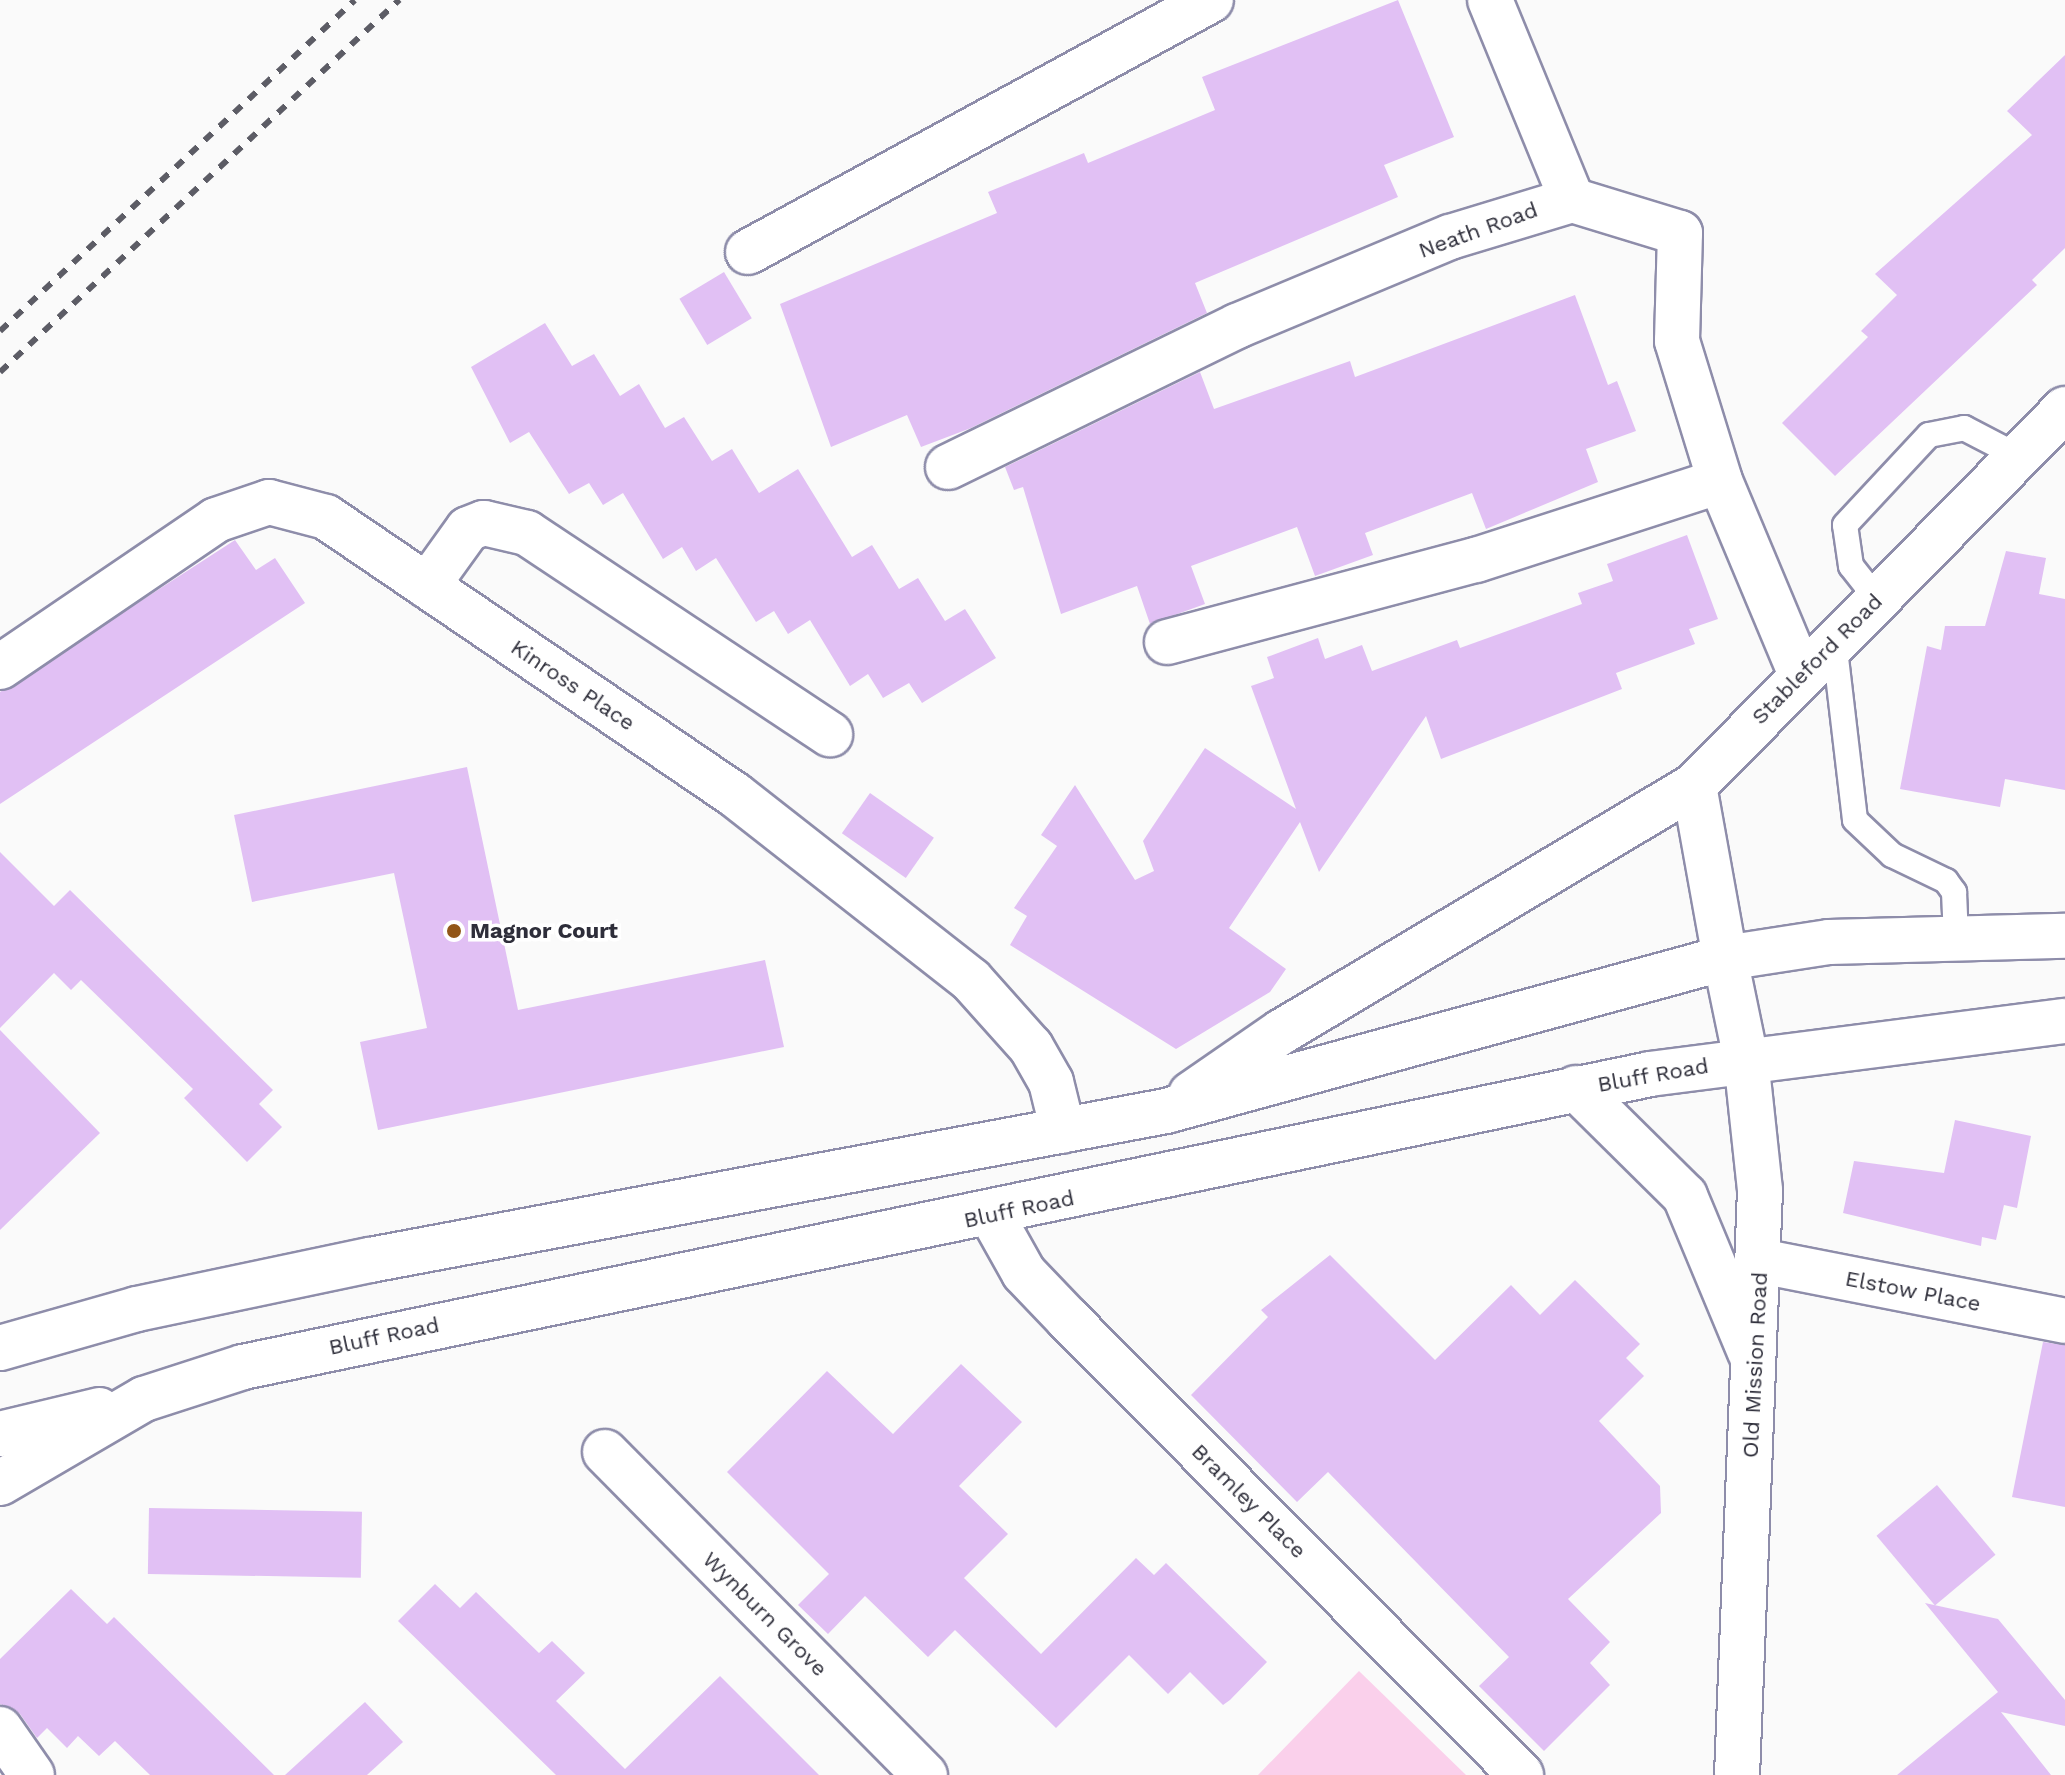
<!DOCTYPE html>
<html>
<head>
<meta charset="utf-8">
<style>
	body { margin:0 }
	#map { position:relative; width:2065px; height:1775px; overflow:hidden; background:#fafafa; font-family:"Work Sans",sans-serif }
	div>[style] { position:absolute }
	.green>* { inset:0; background:#fad0eb }
	.building>* { inset:0; background:#e1c0f4; transform-origin:0 0 }
	.roads { filter:drop-shadow(2px 0 #8e8daa) drop-shadow(-2px 0 #8e8daa) drop-shadow(0 2px #8e8daa) drop-shadow(0 -2px #8e8daa) }
	.lane>* { height:24px; margin:-12px; padding:0 12px; transform-origin:12px; border-radius:12px; background:#fff }
	.street>* { height:44px; margin:-22px; padding:0 22px; transform-origin:22px; border-radius:22px; background:#fff }
	.secondary>* { height:44px; margin:-22px; padding:0 22px; transform-origin:22px; border-radius:22px; background:#fff }
	.rail>* { height:6px; margin-top:-3px; transform-origin:0; background:repeating-linear-gradient(90deg,#5c5c65 0 10px,transparent 0 20px) }
	.dots>* { width:22px; height:22px; translate:-50% -50%; box-sizing:border-box; border:4px solid #fff; border-radius:50% }
	span { translate:-50% -50%; white-space:nowrap; text-align:center; line-height:1.15; -webkit-text-stroke:7px #fff; paint-order:stroke }
	.street-label { font-size:22px; color:#2e2e3a }
	.poi-label { font-size:22px; color:#2e2e3a; font-weight:700 }
	.left { translate:0 -50%; text-align:left }
</style>
</head>
<body>
<div id="map">
	<div class="green">
		<div style="clip-path:polygon(1359px 1671px,1466px 1775px,1258px 1775px)"></div>
	</div>
	<div class="building">
		<div style="clip-path:polygon(1398px 0,1454px 137px,1384px 165px,1398px 197px,1195px 283px,1207px 313px,971px 428px,921px 447px,907px 415px,831px 447px,780px 304px,997px 213px,988px 192px,1084px 153px,1088px 163px,1215px 110px,1202px 77px)"></div>
		<div style="clip-path:polygon(2065px 55px,2065px 248px,2032px 280px,2037px 285px,1835px 476px,1782px 423px,1868px 337px,1861px 331px,1897px 295px,1875px 274px,2032px 135px,2007px 111px)"></div>
		<div style="left:724px;top:272px;width:54px;height:52px;rotate:59deg"></div>
		<div style="clip-path:polygon(1575px 295px,1608px 385px,1617px 381px,1636px 431px,1586px 449px,1598px 482px,1486px 529px,1472px 493px,1365px 533px,1373px 555px,1315px 576px,1297px 527px,1191px 566px,1205px 604px,1150px 624px,1137px 586px,1061px 614px,1023px 487px,1014px 490px,1005px 467px,1200px 372px,1214px 409px,1350px 361px,1355px 377px)"></div>
		<div style="clip-path:polygon(545px 323px,572px 366px,594px 354px,620px 396px,639px 384px,665px 428px,684px 417px,712px 461px,732px 449px,759px 493px,798px 469px,852px 557px,872px 545px,899px 589px,918px 578px,945px 621px,965px 609px,996px 658px,922px 703px,909px 683px,883px 698px,868px 674px,850px 686px,810px 620px,788px 634px,774px 611px,756px 622px,716px 558px,696px 571px,682px 547px,663px 559px,623px 493px,603px 505px,589px 483px,569px 494px,529px 432px,510px 443px,471px 367px)"></div>
		<div style="clip-path:polygon(1687px 535px,1718px 619px,1689px 629px,1695px 644px,1616px 673px,1622px 689px,1441px 759px,1426px 716px,1319px 872px,1300px 822px,1229px 928px,1286px 969px,1270px 992px,1176px 1049px,1010px 945px,1027px 916px,1014px 908px,1057px 846px,1041px 835px,1075px 785px,1135px 880px,1154px 871px,1143px 841px,1205px 748px,1296px 809px,1251px 686px,1274px 678px,1267px 657px,1318px 638px,1325px 659px,1362px 645px,1372px 671px,1457px 640px,1460px 648px,1582px 604px,1578px 593px,1613px 581px,1607px 564px)"></div>
		<div style="clip-path:polygon(235px 540px,256px 570px,275px 558px,305px 603px,0 804px,0 692px)"></div>
		<div style="clip-path:polygon(2006px 551px,2046px 558px,2039px 594px,2065px 599px,2065px 790px,2005px 779px,2000px 807px,1900px 789px,1927px 646px,1941px 650px,1945px 626px,1985px 626px)"></div>
		<div style="clip-path:polygon(467px 767px,518px 1010px,765px 960px,784px 1047px,378px 1130px,360px 1042px,427px 1028px,394px 873px,252px 902px,234px 815px)"></div>
		<div style="left:870px;top:793px;width:78px;height:49px;rotate:35deg"></div>
		<div style="clip-path:polygon(0 852px,54px 906px,70px 890px,273px 1090px,259px 1104px,282px 1127px,247px 1162px,184px 1098px,193px 1089px,81px 980px,71px 990px,54px 973px,0 1028px)"></div>
		<div style="clip-path:polygon(0 1030px,100px 1133px,0 1230px)"></div>
		<div style="clip-path:polygon(1955px 1120px,2031px 1136px,2017px 1208px,2004px 1205px,1996px 1240px,1982px 1237px,1981px 1246px,1843px 1213px,1854px 1161px,1944px 1173px)"></div>
		<div style="clip-path:polygon(1330px 1255px,1435px 1360px,1511px 1285px,1540px 1315px,1575px 1280px,1640px 1344px,1626px 1358px,1644px 1376px,1599px 1421px,1660px 1486px,1661px 1513px,1568px 1599px,1610px 1642px,1590px 1663px,1610px 1685px,1544px 1751px,1479px 1686px,1509px 1657px,1328px 1472px,1297px 1502px,1191px 1395px,1268px 1317px,1261px 1310px)"></div>
		<div style="clip-path:polygon(2043px 1342px,2065px 1345px,2065px 1507px,2012px 1497px)"></div>
		<div style="clip-path:polygon(961px 1364px,1022px 1422px,959px 1486px,1008px 1534px,964px 1578px,1041px 1654px,1136px 1558px,1154px 1575px,1166px 1563px,1267px 1662px,1230px 1700px,1223px 1705px,1190px 1672px,1168px 1694px,1129px 1655px,1056px 1728px,955px 1630px,928px 1657px,865px 1596px,828px 1634px,798px 1605px,829px 1574px,727px 1472px,827px 1371px,893px 1434px)"></div>
		<div style="left:1937px;top:1485px;width:91px;height:79px;rotate:50deg"></div>
		<div style="left:149px;top:1508px;width:213px;height:66px;rotate:1deg"></div>
		<div style="clip-path:polygon(435px 1584px,460px 1608px,476px 1592px,539px 1653px,552px 1641px,585px 1673px,556px 1701px,625px 1769px,720px 1676px,819px 1775px,556px 1775px,398px 1621px)"></div>
		<div style="clip-path:polygon(71px 1589px,107px 1624px,114px 1617px,274px 1775px,150px 1775px,115px 1741px,99px 1756px,78px 1736px,67px 1748px,47px 1728px,37px 1738px,20px 1714px,0 1704px,0 1659px)"></div>
		<div style="clip-path:polygon(1925px 1603px,1998px 1619px,2065px 1700px,2065px 1726px,2001px 1712px,2051px 1775px,1897px 1775px,1998px 1692px)"></div>
		<div style="clip-path:polygon(365px 1702px,403px 1742px,367px 1775px,285px 1775px)"></div>
	</div>
	<div class="roads">
		<div class="lane">
			<div style="left:1877px;top:599px;width:42px;rotate:-128.2deg"></div>
			<div style="left:1851px;top:566px;width:41px;rotate:-98.3deg"></div>
			<div style="left:1845px;top:525px;width:123px;rotate:-47deg"></div>
			<div style="left:1929px;top:435px;width:36px;rotate:-11deg"></div>
			<div style="left:1964px;top:428px;width:61px;rotate:27.4deg"></div>
			<div style="left:1834px;top:641px;width:180px;rotate:83.3deg"></div>
			<div style="left:1855px;top:820px;width:51px;rotate:43.4deg"></div>
			<div style="left:1892px;top:855px;width:60px;rotate:25.7deg"></div>
			<div style="left:1946px;top:881px;width:14px;rotate:54deg"></div>
			<div style="left:1954px;top:892px;width:45px;rotate:87.5deg"></div>
		</div>
		<div class="street">
			<div style="left:1490px;top:0;width:216px;rotate:67.7deg"></div>
			<div style="left:748px;top:252px;width:527px;rotate:-28.56deg"></div>
			<div style="left:948px;top:467px;width:322px;rotate:-26deg"></div>
			<div style="left:1237px;top:326px;width:231px;rotate:-22.7deg"></div>
			<div style="left:1450px;top:237px;width:127px;rotate:-16.9deg"></div>
			<div style="left:1572px;top:200px;width:113px;rotate:17deg"></div>
			<div style="left:1680px;top:233px;width:108px;rotate:91.6deg"></div>
			<div style="left:1677px;top:341px;width:146px;rotate:72.9deg"></div>
			<div style="left:1720px;top:481px;width:210px;rotate:67.3deg"></div>
			<div style="left:427px;top:586px;width:70px;rotate:-54.3deg"></div>
			<div style="left:468px;top:529px;width:17px;rotate:-21deg"></div>
			<div style="left:484px;top:523px;width:44px;rotate:13.1deg"></div>
			<div style="left:527px;top:533px;width:364px;rotate:33.6deg"></div>
			<div style="left:1167px;top:642px;width:320px;rotate:-14.9deg"></div>
			<div style="left:1476px;top:560px;width:256px;rotate:-17.9deg"></div>
			<div style="left:0;top:667px;width:261px;rotate:-34.2deg"></div>
			<div style="left:216px;top:520px;width:56px;rotate:-18.8deg"></div>
			<div style="left:269px;top:502px;width:59px;rotate:14.7deg"></div>
			<div style="left:326px;top:517px;width:495px;rotate:34.2deg"></div>
			<div style="left:735px;top:795px;width:300px;rotate:38.1deg"></div>
			<div style="left:971px;top:980px;width:90px;rotate:48.2deg"></div>
			<div style="left:1031px;top:1047px;width:40px;rotate:60.3deg"></div>
			<div style="left:1051px;top:1082px;width:50px;rotate:76.2deg"></div>
			<div style="left:1725px;top:958px;width:175px;rotate:-100.2deg"></div>
			<div style="left:1694px;top:786px;width:529px;rotate:-45.46deg"></div>
			<div style="left:992px;top:1216px;width:65px;rotate:60.7deg"></div>
			<div style="left:1024px;top:1273px;width:64px;rotate:46.3deg"></div>
			<div style="left:1068px;top:1319px;width:643px;rotate:45.19deg"></div>
			<div style="left:1760px;top:1261px;width:311px;rotate:11.1deg"></div>
			<div style="left:605px;top:1452px;width:455px;rotate:45.3deg"></div>
			<div style="left:0;top:1729px;width:56px;rotate:55.2deg"></div>
		</div>
		<div class="secondary">
			<div style="left:1725px;top:958px;width:103px;rotate:78.3deg"></div>
			<div style="left:1746px;top:1059px;width:132px;rotate:83.9deg"></div>
			<div style="left:1760px;top:1190px;width:585px;rotate:92.25deg"></div>
			<div style="left:1576px;top:1088px;width:153px;rotate:44.7deg"></div>
			<div style="left:1685px;top:1196px;width:169px;rotate:67.4deg"></div>
			<div style="left:1191px;top:1094px;width:109px;rotate:-34.6deg"></div>
			<div style="left:1281px;top:1032px;width:481px;rotate:-30.8deg"></div>
			<div style="left:0;top:1348px;width:142px;rotate:-15.9deg"></div>
			<div style="left:137px;top:1309px;width:238px;rotate:-11.9deg"></div>
			<div style="left:370px;top:1260px;width:810px;rotate:-10.6deg"></div>
			<div style="left:1166px;top:1111px;width:580px;rotate:-15.31deg"></div>
			<div style="left:1725px;top:958px;width:105px;rotate:-8.7deg"></div>
			<div style="left:1829px;top:942px;width:236px;rotate:-1.5deg"></div>
			<div style="left:0;top:1434px;width:102px;rotate:-13.6deg"></div>
			<div style="left:0;top:1483px;width:167px;rotate:-30.3deg"></div>
			<div style="left:144px;top:1399px;width:104px;rotate:-17.9deg"></div>
			<div style="left:243px;top:1367px;width:1437px;rotate:-11.76deg"></div>
			<div style="left:1650px;top:1074px;width:418px;rotate:-7.3deg"></div>
		</div>
	</div>
	<div class="rail">
		<div style="left:0;top:331px;width:485px;rotate:-43deg"></div>
		<div style="left:0;top:372px;width:546px;rotate:-42.99deg"></div>
	</div>
	<div class="dots">
		<div style="left:454px;top:931px;background:#925617"></div>
	</div>
	<div class="street-label">
		<span style="left:1478px;top:230px;rotate:-20deg">Neath Road</span>
		<span style="left:1817px;top:659px;rotate:-45deg">Stableford Road</span>
		<span style="left:573px;top:685px;rotate:34deg">Kinross Place</span>
		<span style="left:1653px;top:1075px;rotate:-10deg">Bluff Road</span>
		<span style="left:1019px;top:1209px;rotate:-12deg">Bluff Road</span>
		<span style="left:1913px;top:1291px;rotate:11deg">Elstow Place</span>
		<span style="left:384px;top:1336px;rotate:-12deg">Bluff Road</span>
		<span style="left:1755px;top:1365px;rotate:-87deg">Old Mission Road</span>
		<span style="left:1249px;top:1501px;rotate:45deg">Bramley Place</span>
		<span style="left:765px;top:1614px;rotate:45deg">Wynburn Grove</span>
	</div>
	<div class="poi-label">
		<span class="left" style="left:470px;top:931px">Magnor Court</span>
	</div>
</div>
</body>
</html>
